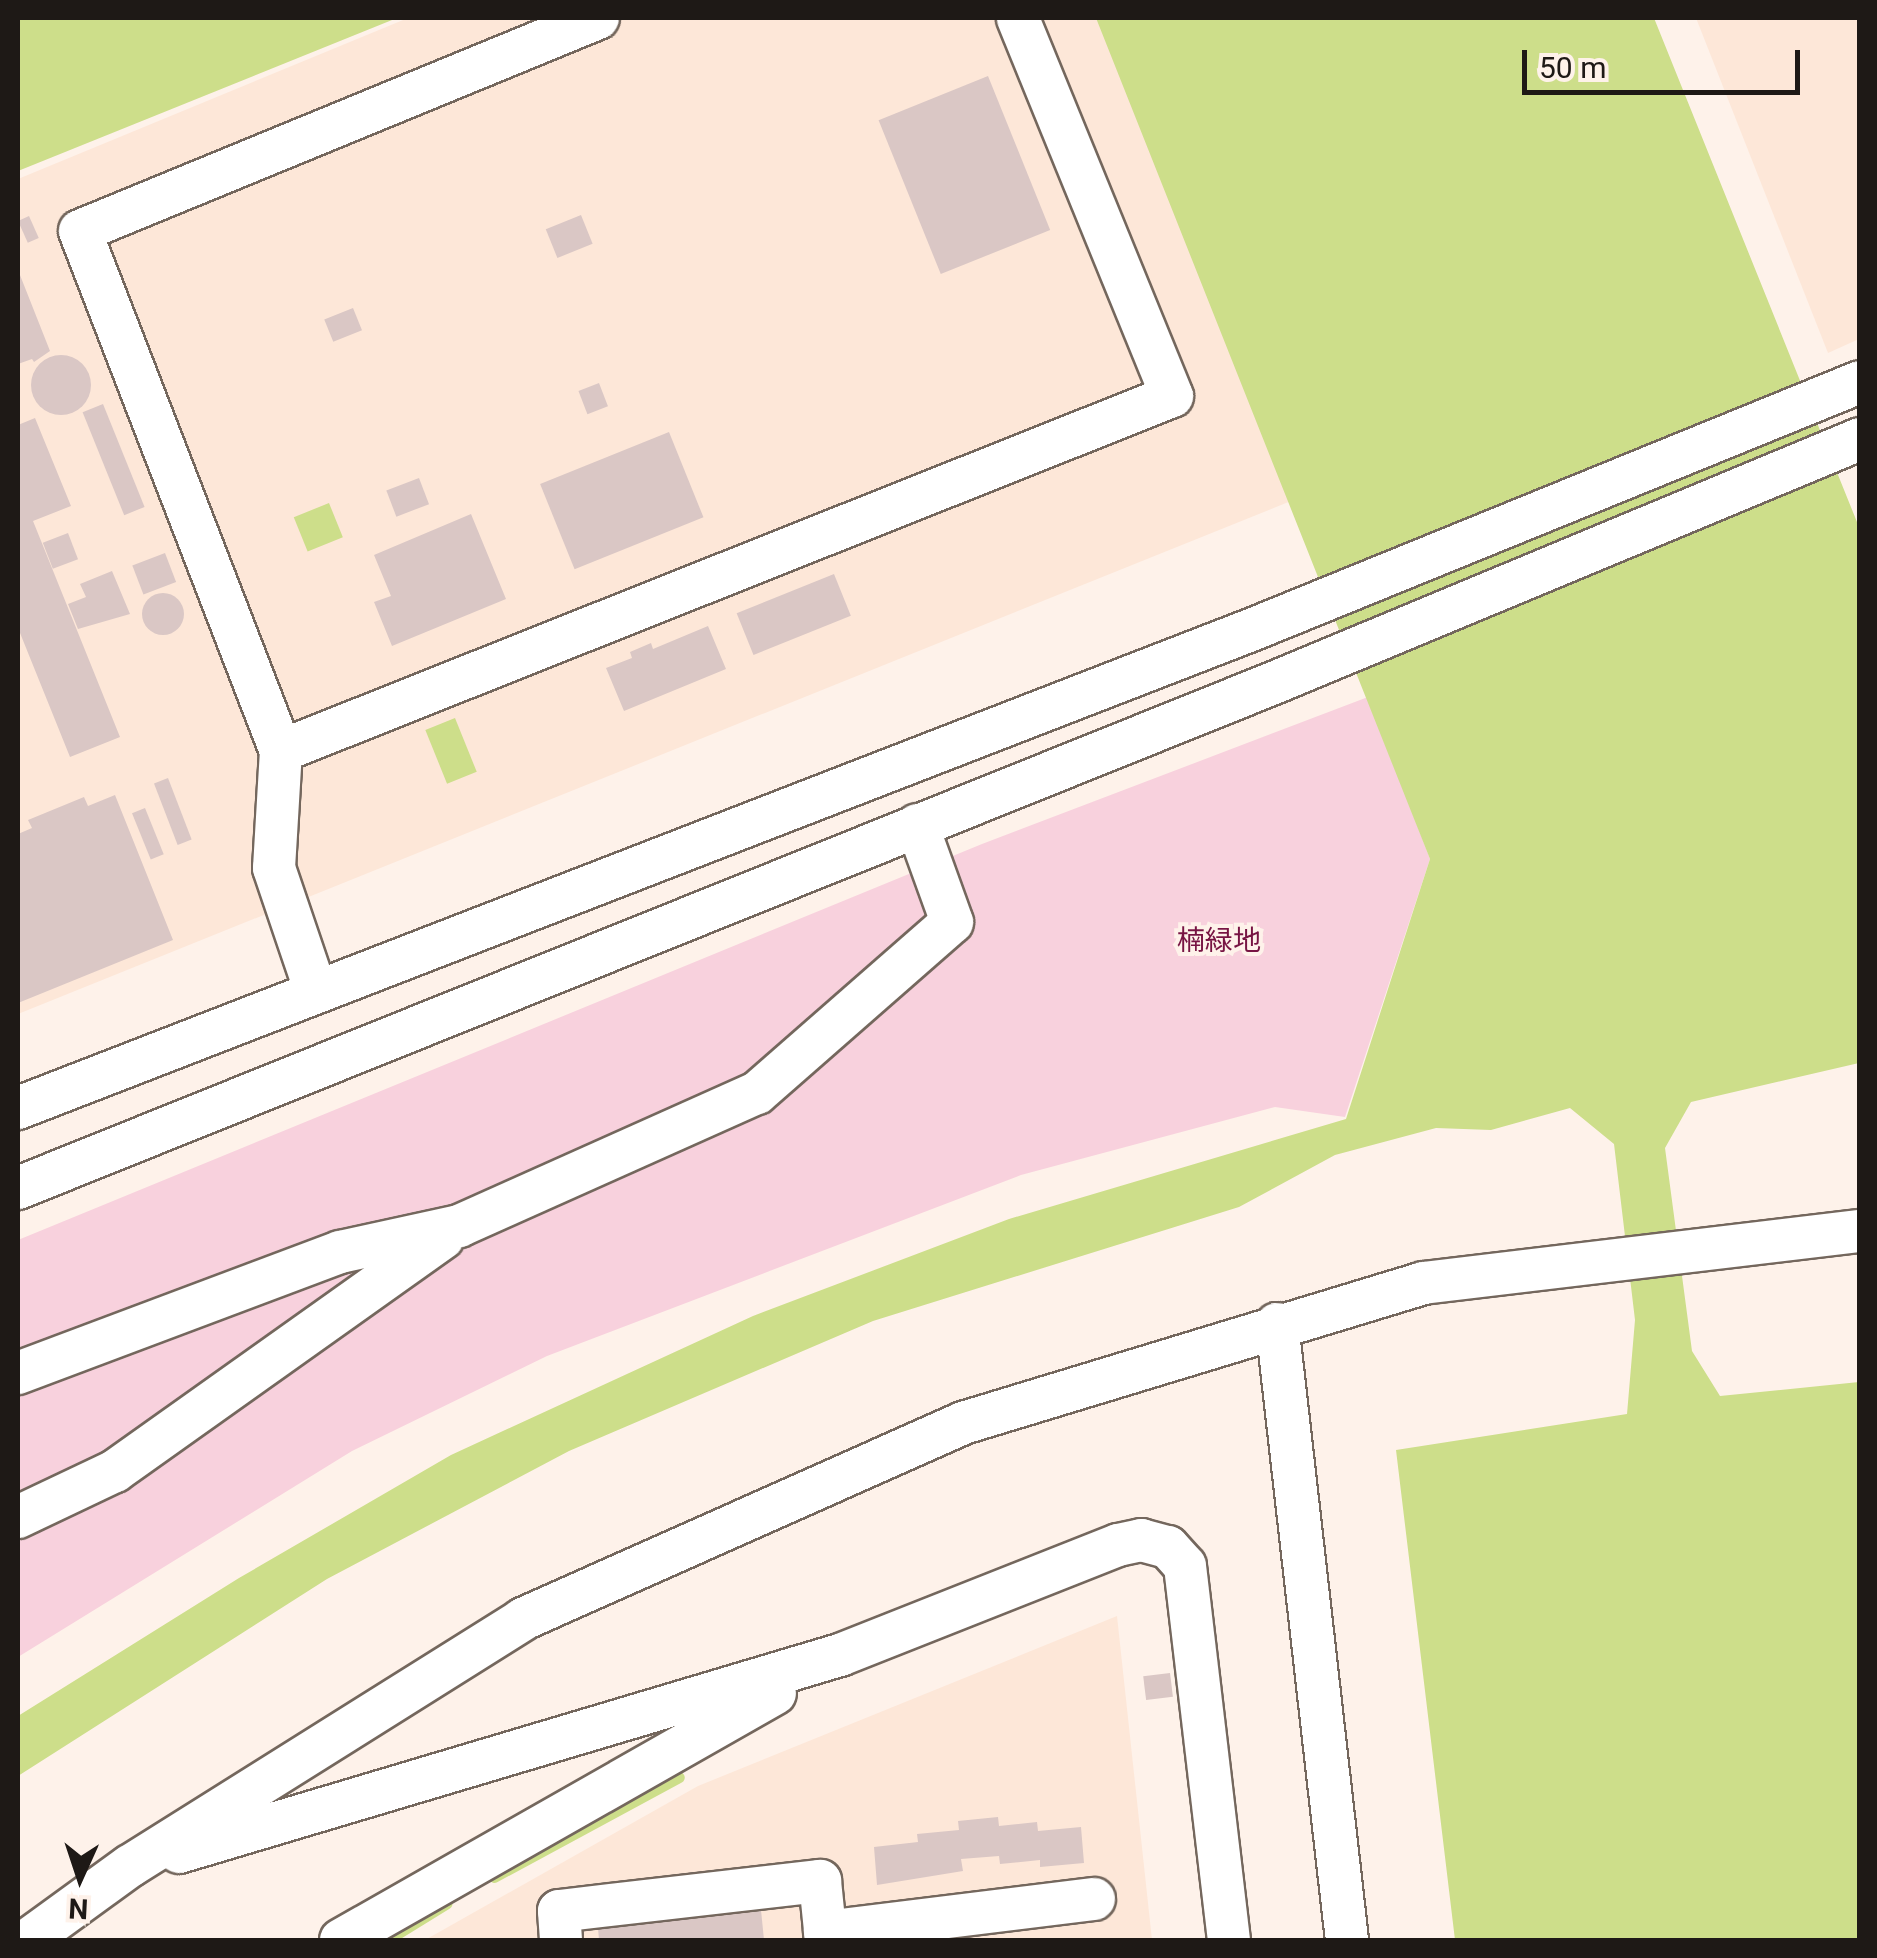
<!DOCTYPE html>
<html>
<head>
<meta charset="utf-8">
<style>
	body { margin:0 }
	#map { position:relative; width:1877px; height:1958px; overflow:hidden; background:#fef2ea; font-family:Roboto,"Noto Sans JP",sans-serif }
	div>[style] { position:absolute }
	.built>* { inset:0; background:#fde7d8 }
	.green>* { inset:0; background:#f8d1dd }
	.water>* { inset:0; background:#cdde8a; transform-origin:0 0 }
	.stream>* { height:11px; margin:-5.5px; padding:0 5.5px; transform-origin:5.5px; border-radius:5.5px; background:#cdde8a }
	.building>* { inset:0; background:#dac7c5; transform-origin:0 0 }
	.round { border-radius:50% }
	.roads { filter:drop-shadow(2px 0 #74675d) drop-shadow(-2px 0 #74675d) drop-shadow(0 2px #74675d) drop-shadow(0 -2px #74675d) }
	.minor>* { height:42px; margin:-21px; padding:0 21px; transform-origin:21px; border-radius:21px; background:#fff }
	span { translate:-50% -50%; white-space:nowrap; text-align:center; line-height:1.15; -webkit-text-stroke:8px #fef2ea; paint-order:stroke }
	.park-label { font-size:28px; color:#771443 }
	.frame { position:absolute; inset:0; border:20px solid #1e1916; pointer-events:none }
	.north { position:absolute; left:30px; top:1828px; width:100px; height:100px; -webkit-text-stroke:8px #fef2ea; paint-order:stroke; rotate:183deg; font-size:28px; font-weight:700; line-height:40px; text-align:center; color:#1e1916 }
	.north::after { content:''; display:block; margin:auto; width:35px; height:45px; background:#1e1916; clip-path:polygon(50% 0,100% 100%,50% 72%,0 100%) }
	.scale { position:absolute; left:1522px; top:50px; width:278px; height:45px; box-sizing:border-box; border:5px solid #1e1916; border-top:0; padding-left:12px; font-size:30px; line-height:35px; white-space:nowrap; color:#1e1916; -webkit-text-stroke:8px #fef2ea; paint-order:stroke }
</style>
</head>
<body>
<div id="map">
	<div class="built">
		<div style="clip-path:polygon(408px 18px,1097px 18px,1291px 501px,18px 1014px,18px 179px)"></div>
		<div style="clip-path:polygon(1696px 18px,1859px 18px,1859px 339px,1828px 353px)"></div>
		<div style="clip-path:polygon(1117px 1616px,1152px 1940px,425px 1940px,698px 1786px)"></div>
	</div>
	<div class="green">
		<div style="clip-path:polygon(1368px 697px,1430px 859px,1345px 1117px,1275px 1107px,1021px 1175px,547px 1356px,352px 1451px,18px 1657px,18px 1240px,982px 844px)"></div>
	</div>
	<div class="water">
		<div style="clip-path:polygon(18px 18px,397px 18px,18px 171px)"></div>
		<div style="clip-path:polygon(1096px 18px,1654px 18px,1859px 527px,1859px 1063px,1691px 1102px,1665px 1148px,1692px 1351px,1720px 1396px,1859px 1382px,1859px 1940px,1455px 1940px,1396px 1450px,1627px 1414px,1635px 1320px,1614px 1144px,1570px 1108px,1491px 1130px,1436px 1128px,1335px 1155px,1239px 1207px,873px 1321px,569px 1451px,327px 1579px,18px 1776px,18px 1716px,239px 1578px,451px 1455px,753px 1316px,1009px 1219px,1346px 1119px,1430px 859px)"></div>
		<div style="left:329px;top:503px;width:37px;height:38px;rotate:68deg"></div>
		<div style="left:455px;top:718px;width:58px;height:32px;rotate:68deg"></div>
	</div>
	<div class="stream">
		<div style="left:494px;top:1877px;width:210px;rotate:-28.4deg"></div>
		<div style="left:387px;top:1940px;width:70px;rotate:-31.7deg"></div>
	</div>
	<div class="building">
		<div style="left:988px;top:76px;width:166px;height:118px;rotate:68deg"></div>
		<div style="left:581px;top:215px;width:31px;height:38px;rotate:68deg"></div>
		<div style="left:29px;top:216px;width:24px;height:12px;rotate:66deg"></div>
		<div style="clip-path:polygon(18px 270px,50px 351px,34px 362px,32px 359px,18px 364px)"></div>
		<div style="left:353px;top:308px;width:24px;height:31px;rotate:68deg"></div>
		<div class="round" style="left:31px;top:355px;width:60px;height:60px"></div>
		<div style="left:599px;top:383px;width:25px;height:22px;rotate:69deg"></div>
		<div style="left:103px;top:404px;width:111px;height:22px;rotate:68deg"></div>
		<div style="clip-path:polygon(35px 418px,71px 506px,33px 521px,120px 737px,70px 757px,18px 628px,18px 425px)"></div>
		<div style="left:669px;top:432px;width:92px;height:139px;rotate:68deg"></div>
		<div style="left:419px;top:478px;width:28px;height:35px;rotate:69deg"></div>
		<div style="clip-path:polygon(471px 514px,506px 599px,392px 646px,374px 602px,391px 596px,374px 555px)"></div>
		<div style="left:68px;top:533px;width:28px;height:27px;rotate:69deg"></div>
		<div style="left:165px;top:553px;width:31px;height:35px;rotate:69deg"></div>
		<div style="clip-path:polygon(112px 571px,130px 614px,78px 629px,68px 604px,86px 597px,80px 584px)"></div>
		<div style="left:834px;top:574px;width:45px;height:105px;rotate:68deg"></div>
		<div class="round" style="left:142px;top:593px;width:42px;height:42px"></div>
		<div style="clip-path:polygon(708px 626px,726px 669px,624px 711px,606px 668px,632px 658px,630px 652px,651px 643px,653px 649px)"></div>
		<div style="left:168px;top:778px;width:66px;height:15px;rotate:69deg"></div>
		<div style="clip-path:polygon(115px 795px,173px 940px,18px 1003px,18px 834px,32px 828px,28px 820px,84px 797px,88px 806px)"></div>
		<div style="left:145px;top:808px;width:50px;height:14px;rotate:68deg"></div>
		<div style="left:1170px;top:1673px;width:24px;height:27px;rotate:83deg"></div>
		<div style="clip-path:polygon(998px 1817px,999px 1826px,1037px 1822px,1038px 1831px,1081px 1827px,1084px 1863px,1040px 1867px,1040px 1860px,1000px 1864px,999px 1856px,961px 1859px,963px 1871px,877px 1885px,874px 1847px,918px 1842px,917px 1834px,959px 1830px,958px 1821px)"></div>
		<div style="clip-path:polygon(760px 1900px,764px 1940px,599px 1940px,597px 1916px)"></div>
	</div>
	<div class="roads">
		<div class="minor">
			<div style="left:281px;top:751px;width:959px;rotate:-21.72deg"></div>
			<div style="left:1172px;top:396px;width:408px;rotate:-112.2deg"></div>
			<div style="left:316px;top:992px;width:131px;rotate:-108.7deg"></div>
			<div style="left:274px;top:868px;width:117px;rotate:-86.6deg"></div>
			<div style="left:281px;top:751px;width:557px;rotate:-111.13deg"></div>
			<div style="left:80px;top:231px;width:560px;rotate:-22.35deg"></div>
			<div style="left:18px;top:1108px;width:1328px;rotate:-21.19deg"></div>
			<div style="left:1256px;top:628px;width:652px;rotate:-22.16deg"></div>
			<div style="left:18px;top:1188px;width:1356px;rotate:-21.91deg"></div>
			<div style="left:1276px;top:682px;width:633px;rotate:-22.59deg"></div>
			<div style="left:1277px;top:1324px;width:620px;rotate:83.52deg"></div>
			<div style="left:18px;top:1373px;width:344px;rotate:-20.6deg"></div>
			<div style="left:340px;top:1252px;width:122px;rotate:-12.3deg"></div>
			<div style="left:459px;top:1226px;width:326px;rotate:-24.1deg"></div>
			<div style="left:757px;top:1093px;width:259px;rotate:-41.2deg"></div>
			<div style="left:952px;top:922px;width:103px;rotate:-109.8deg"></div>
			<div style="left:18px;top:1517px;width:107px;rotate:-25.4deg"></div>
			<div style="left:115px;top:1471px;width:402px;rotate:-35.4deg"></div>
			<div style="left:179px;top:1852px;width:690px;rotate:-16.6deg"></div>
			<div style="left:840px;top:1655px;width:299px;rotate:-21.6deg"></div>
			<div style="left:1118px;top:1545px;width:24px;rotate:-12deg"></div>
			<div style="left:1141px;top:1540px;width:28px;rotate:15deg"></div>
			<div style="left:1168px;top:1547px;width:25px;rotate:48deg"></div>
			<div style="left:1185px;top:1566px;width:377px;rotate:83.3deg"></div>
			<div style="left:825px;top:1932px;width:271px;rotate:-7deg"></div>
			<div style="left:28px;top:1940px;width:126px;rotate:-36deg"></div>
			<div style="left:130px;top:1866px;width:464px;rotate:-32.1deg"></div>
			<div style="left:523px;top:1619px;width:482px;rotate:-24deg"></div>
			<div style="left:963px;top:1423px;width:481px;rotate:-16.9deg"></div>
			<div style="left:1423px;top:1283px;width:440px;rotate:-6.8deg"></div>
			<div style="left:341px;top:1940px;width:499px;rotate:-29.6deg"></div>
			<div style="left:561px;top:1940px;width:29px;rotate:-94deg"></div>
			<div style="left:559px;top:1911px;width:263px;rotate:-6.6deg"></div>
			<div style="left:820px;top:1881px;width:59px;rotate:84.2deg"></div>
		</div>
	</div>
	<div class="park-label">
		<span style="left:1219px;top:941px">楠緑地</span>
	</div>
	<div class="frame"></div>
	<div class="north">N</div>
	<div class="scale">50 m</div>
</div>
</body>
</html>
